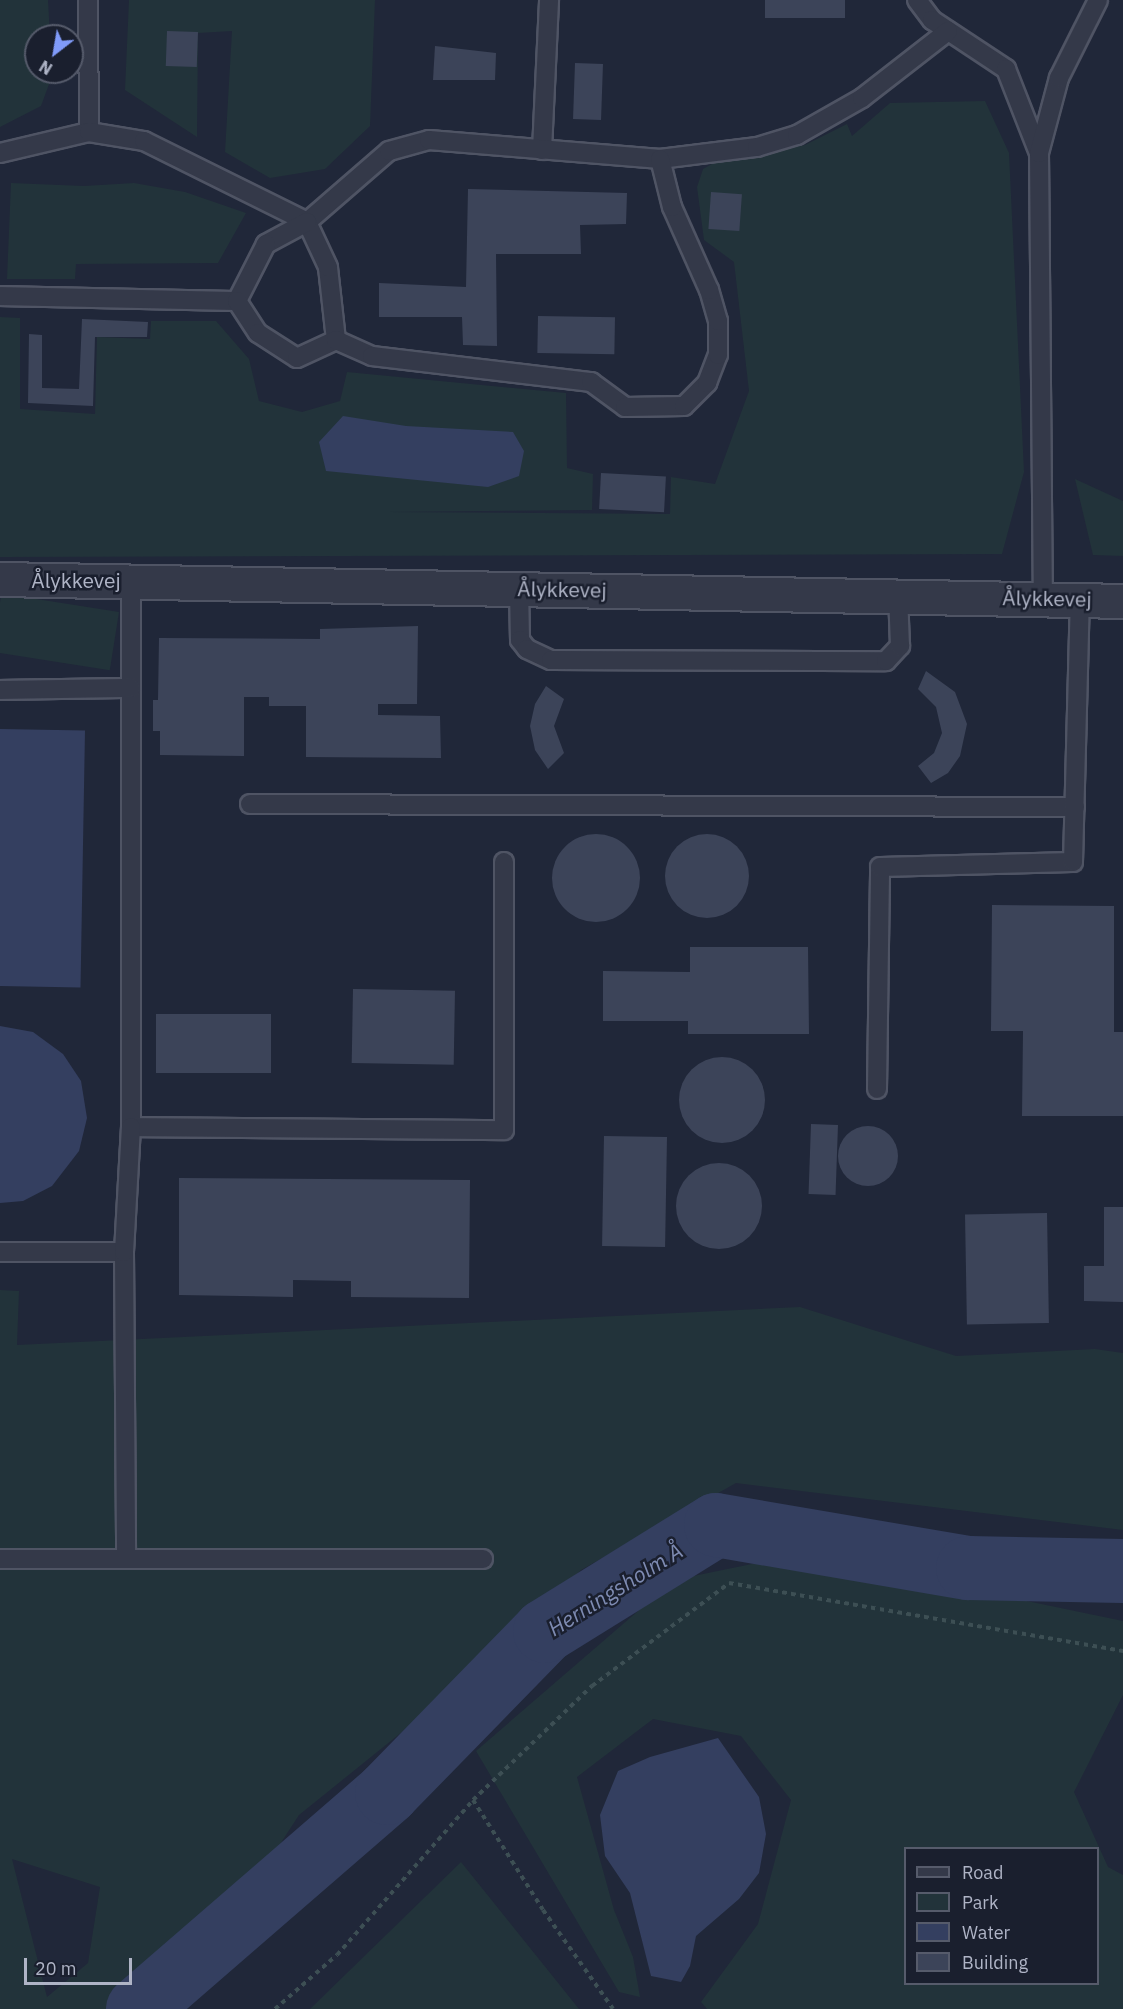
<!DOCTYPE html>
<html>
<head>
<meta charset="utf-8">
<style>
	body { margin:0 }
	#map { position:relative; width:1123px; height:2009px; overflow:hidden; background:#202739; font-family:"IBM Plex Sans",sans-serif }
	div>[style] { position:absolute }
	.green>* { inset:0; background:#22333a; transform-origin:0 0 }
	.water>* { inset:0; background:#343f60; transform-origin:0 0 }
	.river>* { height:64px; margin:-32px; padding:0 32px; transform-origin:32px; border-radius:32px; background:#343f60 }
	.building>* { inset:0; background:#3c4459; transform-origin:0 0 }
	.round { border-radius:50% }
	.path>* { height:4px; margin-top:-2px; transform-origin:0; background:repeating-linear-gradient(90deg,#3d4f54 0 4.5px,transparent 0 9px) }
	.roads { filter:drop-shadow(2px 0 #4f5464) drop-shadow(-2px 0 #4f5464) drop-shadow(0 2px #4f5464) drop-shadow(0 -2px #4f5464) }
	.service>* { height:18px; margin:-9px; padding:0 9px; transform-origin:9px; border-radius:9px; background:#343949 }
	.minor>* { height:33px; margin:-16.5px; padding:0 16.5px; transform-origin:16.5px; border-radius:16.5px; background:#343949 }
	span { translate:-50% -50%; white-space:nowrap; text-align:center; line-height:1.15; -webkit-text-stroke:5px #1a1f2e; paint-order:stroke }
	.street-label { font-size:21px; color:#afb4c6 }
	.water-label { font-size:22px; color:#7e8bb2; font-style:italic }
	.legend { position:absolute; left:904px; top:1847px; width:195px; height:138px; box-sizing:border-box; background:#1a1f2e; border:2px solid #565b6b; margin:0; padding:8px 10px; list-style:none; font-size:18px; color:#afb4c6 }
	.legend li { display:flex; align-items:center; gap:12px; height:30px }
	.legend b { width:30px; border:2px solid #565b6b }
	.north { position:absolute; left:24px; top:24px; width:60px; height:60px; box-sizing:border-box; background:#1a1f2e; border:2px solid #565b6b; border-radius:50%; rotate:211deg; font-size:16px; font-weight:700; line-height:24px; text-align:center; color:#afb4c6 }
	.north::after { content:''; display:block; margin:auto; width:21px; height:27px; background:#809bf9; clip-path:polygon(50% 0,100% 100%,50% 72%,0 100%) }
	.scale { position:absolute; left:24px; top:1958px; width:108px; height:27px; box-sizing:border-box; border:3px solid #afb4c6; border-top:0; padding-left:8px; font-size:18px; line-height:21px; white-space:nowrap; color:#afb4c6; -webkit-text-stroke:4px #1a1f2e; paint-order:stroke }
</style>
</head>
<body>
<div id="map">
	<div class="green">
		<div style="clip-path:polygon(0 0,48px 0,50px 36px,36px 36px,36px 72px,52px 72px,52px 76px,41px 106px,0 127px)"></div>
		<div style="clip-path:polygon(129px 0,375px 0,370px 126px,325px 169px,270px 178px,225px 152px,232px 31px,198px 33px,197px 137px,125px 90px)"></div>
		<div style="clip-path:polygon(985px 101px,1009px 153px,1024px 472px,1002px 554px,0 557px,0 317px,20px 318px,20px 409px,95px 414px,97px 337px,150px 339px,151px 321px,216px 321px,249px 359px,259px 401px,302px 412px,340px 401px,347px 372px,566px 393px,567px 468px,593px 474px,592px 510px,387px 512px,670px 514px,671px 477px,715px 484px,749px 391px,734px 262px,704px 240px,697px 187px,703px 169px,719px 160px,805px 145px,847px 124px,852px 136px,890px 103px)"></div>
		<div style="clip-path:polygon(11px 183px,84px 186px,134px 183px,185px 192px,246px 213px,218px 263px,76px 264px,75px 279px,7px 279px)"></div>
		<div style="clip-path:polygon(1075px 479px,1123px 501px,1123px 556px,1093px 555px)"></div>
		<div style="left:119px;top:612px;width:59px;height:119px;rotate:99deg"></div>
		<div style="clip-path:polygon(evenodd,0 1290px,19px 1291px,17px 1345px,800px 1307px,956px 1356px,1095px 1349px,1123px 1353px,1123px 1530px,736px 1483px,581px 1570px,464px 1682px,299px 1815px,173px 2009px,0 2009px,0 1290px,12px 1859px,100px 1887px,88px 1963px,47px 1997px,12px 1859px)"></div>
		<div style="clip-path:polygon(evenodd,801px 1554px,1123px 1621px,1123px 1695px,1074px 1792px,1108px 1867px,1123px 1875px,1123px 2009px,707px 2009px,701px 2002px,758px 1924px,791px 1800px,741px 1736px,653px 1719px,577px 1777px,614px 1910px,633px 1957px,640px 1997px,619px 1992px,476px 1751px,674px 1580px,801px 1554px,906px 1848px,1098px 1848px,1098px 1984px,906px 1984px,906px 1848px)"></div>
		<div style="clip-path:polygon(461px 1862px,579px 2009px,310px 2009px)"></div>
	</div>
	<div class="water">
		<div style="clip-path:polygon(343px 416px,406px 426px,513px 432px,524px 451px,519px 476px,488px 487px,326px 471px,319px 442px)"></div>
		<div style="left:0;top:729px;width:85px;height:257px;rotate:1deg"></div>
		<div style="clip-path:polygon(0 1026px,33px 1032px,63px 1054px,81px 1081px,87px 1118px,79px 1151px,52px 1186px,23px 1201px,0 1203px)"></div>
		<div style="clip-path:polygon(718px 1738px,759px 1797px,766px 1834px,759px 1873px,739px 1899px,696px 1936px,690px 1966px,681px 1982px,651px 1976px,630px 1893px,605px 1856px,600px 1815px,618px 1771px,650px 1757px)"></div>
	</div>
	<div class="river">
		<div style="left:138px;top:2009px;width:330px;rotate:-40.9deg"></div>
		<div style="left:387px;top:1793px;width:226px;rotate:-45.7deg"></div>
		<div style="left:545px;top:1631px;width:201px;rotate:-31.8deg"></div>
		<div style="left:716px;top:1525px;width:256px;rotate:9.7deg"></div>
		<div style="left:968px;top:1568px;width:155px;rotate:1.1deg"></div>
	</div>
	<div class="building">
		<div style="left:765px;top:0;width:80px;height:18px"></div>
		<div style="left:167px;top:31px;width:31px;height:35px;rotate:2deg"></div>
		<div style="clip-path:polygon(435px 46px,496px 53px,495px 80px,433px 80px)"></div>
		<div style="left:575px;top:63px;width:28px;height:56px;rotate:2deg"></div>
		<div style="clip-path:polygon(468px 189px,627px 193px,626px 224px,580px 225px,581px 254px,496px 254px,497px 346px,463px 345px,462px 317px,379px 317px,379px 283px,466px 287px)"></div>
		<div style="left:711px;top:192px;width:31px;height:37px;rotate:4deg"></div>
		<div style="left:538px;top:316px;width:77px;height:37px;rotate:1deg"></div>
		<div style="clip-path:polygon(82px 319px,148px 322px,147px 337px,95px 337px,93px 406px,28px 403px,29px 334px,42px 335px,42px 388px,79px 389px)"></div>
		<div style="left:601px;top:473px;width:65px;height:36px;rotate:3deg"></div>
		<div style="clip-path:polygon(418px 626px,417px 704px,378px 704px,378px 715px,440px 716px,441px 758px,306px 757px,306px 706px,269px 706px,269px 697px,244px 697px,244px 756px,160px 755px,160px 731px,153px 731px,153px 700px,158px 700px,159px 638px,320px 639px,320px 629px)"></div>
		<div style="clip-path:polygon(926px 671px,955px 692px,967px 724px,960px 756px,948px 773px,931px 783px,918px 766px,934px 753px,942px 733px,936px 707px,918px 689px)"></div>
		<div style="clip-path:polygon(546px 686px,564px 699px,554px 726px,564px 753px,548px 769px,535px 750px,530px 726px,535px 704px)"></div>
		<div class="round" style="left:552px;top:834px;width:88px;height:88px"></div>
		<div class="round" style="left:665px;top:834px;width:84px;height:84px"></div>
		<div style="clip-path:polygon(992px 905px,1114px 906px,1114px 1032px,1123px 1032px,1123px 1116px,1022px 1116px,1023px 1031px,991px 1031px)"></div>
		<div style="clip-path:polygon(690px 947px,808px 947px,809px 1034px,688px 1034px,688px 1021px,603px 1021px,603px 971px,690px 972px)"></div>
		<div style="left:353px;top:989px;width:102px;height:74px;rotate:1deg"></div>
		<div style="left:156px;top:1014px;width:115px;height:59px"></div>
		<div class="round" style="left:679px;top:1057px;width:86px;height:86px"></div>
		<div style="left:811px;top:1124px;width:27px;height:70px;rotate:2deg"></div>
		<div class="round" style="left:838px;top:1126px;width:60px;height:60px"></div>
		<div style="left:604px;top:1136px;width:63px;height:110px;rotate:1deg"></div>
		<div class="round" style="left:676px;top:1163px;width:86px;height:86px"></div>
		<div style="clip-path:polygon(179px 1178px,470px 1180px,469px 1298px,351px 1297px,351px 1281px,293px 1280px,293px 1297px,179px 1295px)"></div>
		<div style="clip-path:polygon(1104px 1207px,1123px 1207px,1123px 1302px,1084px 1301px,1084px 1266px,1104px 1266px)"></div>
		<div style="left:1047px;top:1213px;width:110px;height:82px;rotate:89deg"></div>
	</div>
	<div class="path">
		<div style="left:473px;top:1800px;width:130px;rotate:57.5deg"></div>
		<div style="left:543px;top:1910px;width:121px;rotate:54.7deg"></div>
		<div style="left:275px;top:2009px;width:82px;rotate:-41.1deg"></div>
		<div style="left:337px;top:1955px;width:206px;rotate:-48.7deg"></div>
		<div style="left:473px;top:1800px;width:165px;rotate:-43.8deg"></div>
		<div style="left:592px;top:1686px;width:171px;rotate:-36.9deg"></div>
		<div style="left:729px;top:1583px;width:400px;rotate:9.8deg"></div>
	</div>
	<div class="roads">
		<div class="service">
			<div style="left:88px;top:0;width:132px;rotate:89.6deg"></div>
			<div style="left:917px;top:0;width:25px;rotate:53deg"></div>
			<div style="left:932px;top:20px;width:89px;rotate:33.5deg"></div>
			<div style="left:1006px;top:69px;width:90px;rotate:68.6deg"></div>
			<div style="left:1039px;top:153px;width:445px;rotate:89.5deg"></div>
			<div style="left:542px;top:150px;width:150px;rotate:-87.3deg"></div>
			<div style="left:0;top:153px;width:91px;rotate:-13.3deg"></div>
			<div style="left:89px;top:132px;width:56px;rotate:9.3deg"></div>
			<div style="left:144px;top:141px;width:182px;rotate:26.4deg"></div>
			<div style="left:307px;top:222px;width:108px;rotate:-40.9deg"></div>
			<div style="left:389px;top:151px;width:41px;rotate:-15.4deg"></div>
			<div style="left:429px;top:140px;width:232px;rotate:4.7deg"></div>
			<div style="left:660px;top:159px;width:98px;rotate:-7.1deg"></div>
			<div style="left:757px;top:147px;width:42px;rotate:-16.7deg"></div>
			<div style="left:797px;top:135px;width:75px;rotate:-29.6deg"></div>
			<div style="left:862px;top:98px;width:109px;rotate:-37.9deg"></div>
			<div style="left:1039px;top:153px;width:78px;rotate:-75.1deg"></div>
			<div style="left:1059px;top:78px;width:87px;rotate:-63.4deg"></div>
			<div style="left:0;top:296px;width:237px;rotate:1.2deg"></div>
			<div style="left:336px;top:340px;width:73px;rotate:-96.3deg"></div>
			<div style="left:328px;top:267px;width:50px;rotate:-115deg"></div>
			<div style="left:307px;top:222px;width:47px;rotate:151.8deg"></div>
			<div style="left:266px;top:244px;width:64px;rotate:117deg"></div>
			<div style="left:237px;top:301px;width:38px;rotate:57deg"></div>
			<div style="left:258px;top:333px;width:46px;rotate:32.7deg"></div>
			<div style="left:297px;top:358px;width:43px;rotate:-24.8deg"></div>
			<div style="left:336px;top:340px;width:39px;rotate:24deg"></div>
			<div style="left:372px;top:356px;width:221px;rotate:6.8deg"></div>
			<div style="left:591px;top:382px;width:42px;rotate:36.3deg"></div>
			<div style="left:625px;top:407px;width:59px;rotate:-1deg"></div>
			<div style="left:684px;top:406px;width:33px;rotate:-45deg"></div>
			<div style="left:707px;top:383px;width:30px;rotate:-69deg"></div>
			<div style="left:718px;top:355px;width:34px;rotate:-90deg"></div>
			<div style="left:718px;top:321px;width:32px;rotate:-106deg"></div>
			<div style="left:709px;top:290px;width:91px;rotate:-114deg"></div>
			<div style="left:672px;top:207px;width:49px;rotate:-104deg"></div>
			<div style="left:131px;top:580px;width:547px;rotate:90deg"></div>
			<div style="left:131px;top:1127px;width:373px;rotate:0.5deg"></div>
			<div style="left:504px;top:1130px;width:268px;rotate:-90deg"></div>
			<div style="left:519px;top:588px;width:52px;rotate:88.9deg"></div>
			<div style="left:520px;top:640px;width:11px;rotate:52deg"></div>
			<div style="left:527px;top:649px;width:26px;rotate:25deg"></div>
			<div style="left:551px;top:660px;width:335px;rotate:0.2deg"></div>
			<div style="left:886px;top:661px;width:21px;rotate:-47deg"></div>
			<div style="left:900px;top:646px;width:51px;rotate:-92.2deg"></div>
			<div style="left:0;top:690px;width:131px;rotate:-0.9deg"></div>
			<div style="left:250px;top:804px;width:825px;rotate:0.21deg"></div>
			<div style="left:877px;top:1089px;width:222px;rotate:-89.2deg"></div>
			<div style="left:880px;top:867px;width:193px;rotate:-1.5deg"></div>
			<div style="left:1073px;top:862px;width:263px;rotate:-88.5deg"></div>
			<div style="left:0;top:1252px;width:124px"></div>
			<div style="left:124px;top:1252px;width:307px;rotate:89.6deg"></div>
			<div style="left:124px;top:1252px;width:125px;rotate:-86.8deg"></div>
			<div style="left:0;top:1559px;width:483px"></div>
		</div>
		<div class="minor">
			<div style="left:0;top:579px;width:1123px;rotate:1.12deg"></div>
		</div>
	</div>
	<div class="street-label">
		<span style="left:76px;top:580px">Ålykkevej</span>
		<span style="left:562px;top:589px;rotate:1deg">Ålykkevej</span>
		<span style="left:1047px;top:598px;rotate:1deg">Ålykkevej</span>
	</div>
	<div class="water-label">
		<span style="left:615px;top:1589px;rotate:-32deg">Herningsholm Å</span>
	</div>
	<ul class="legend">
	<li><b style="height:8px;background:#343949"></b>Road</li>
	<li><b style="height:16px;background:#22333a"></b>Park</li>
	<li><b style="height:16px;background:#343f60"></b>Water</li>
	<li><b style="height:16px;background:#3c4459"></b>Building</li>
	</ul>
	<div class="north">N</div>
	<div class="scale">20 m</div>
</div>
</body>
</html>
